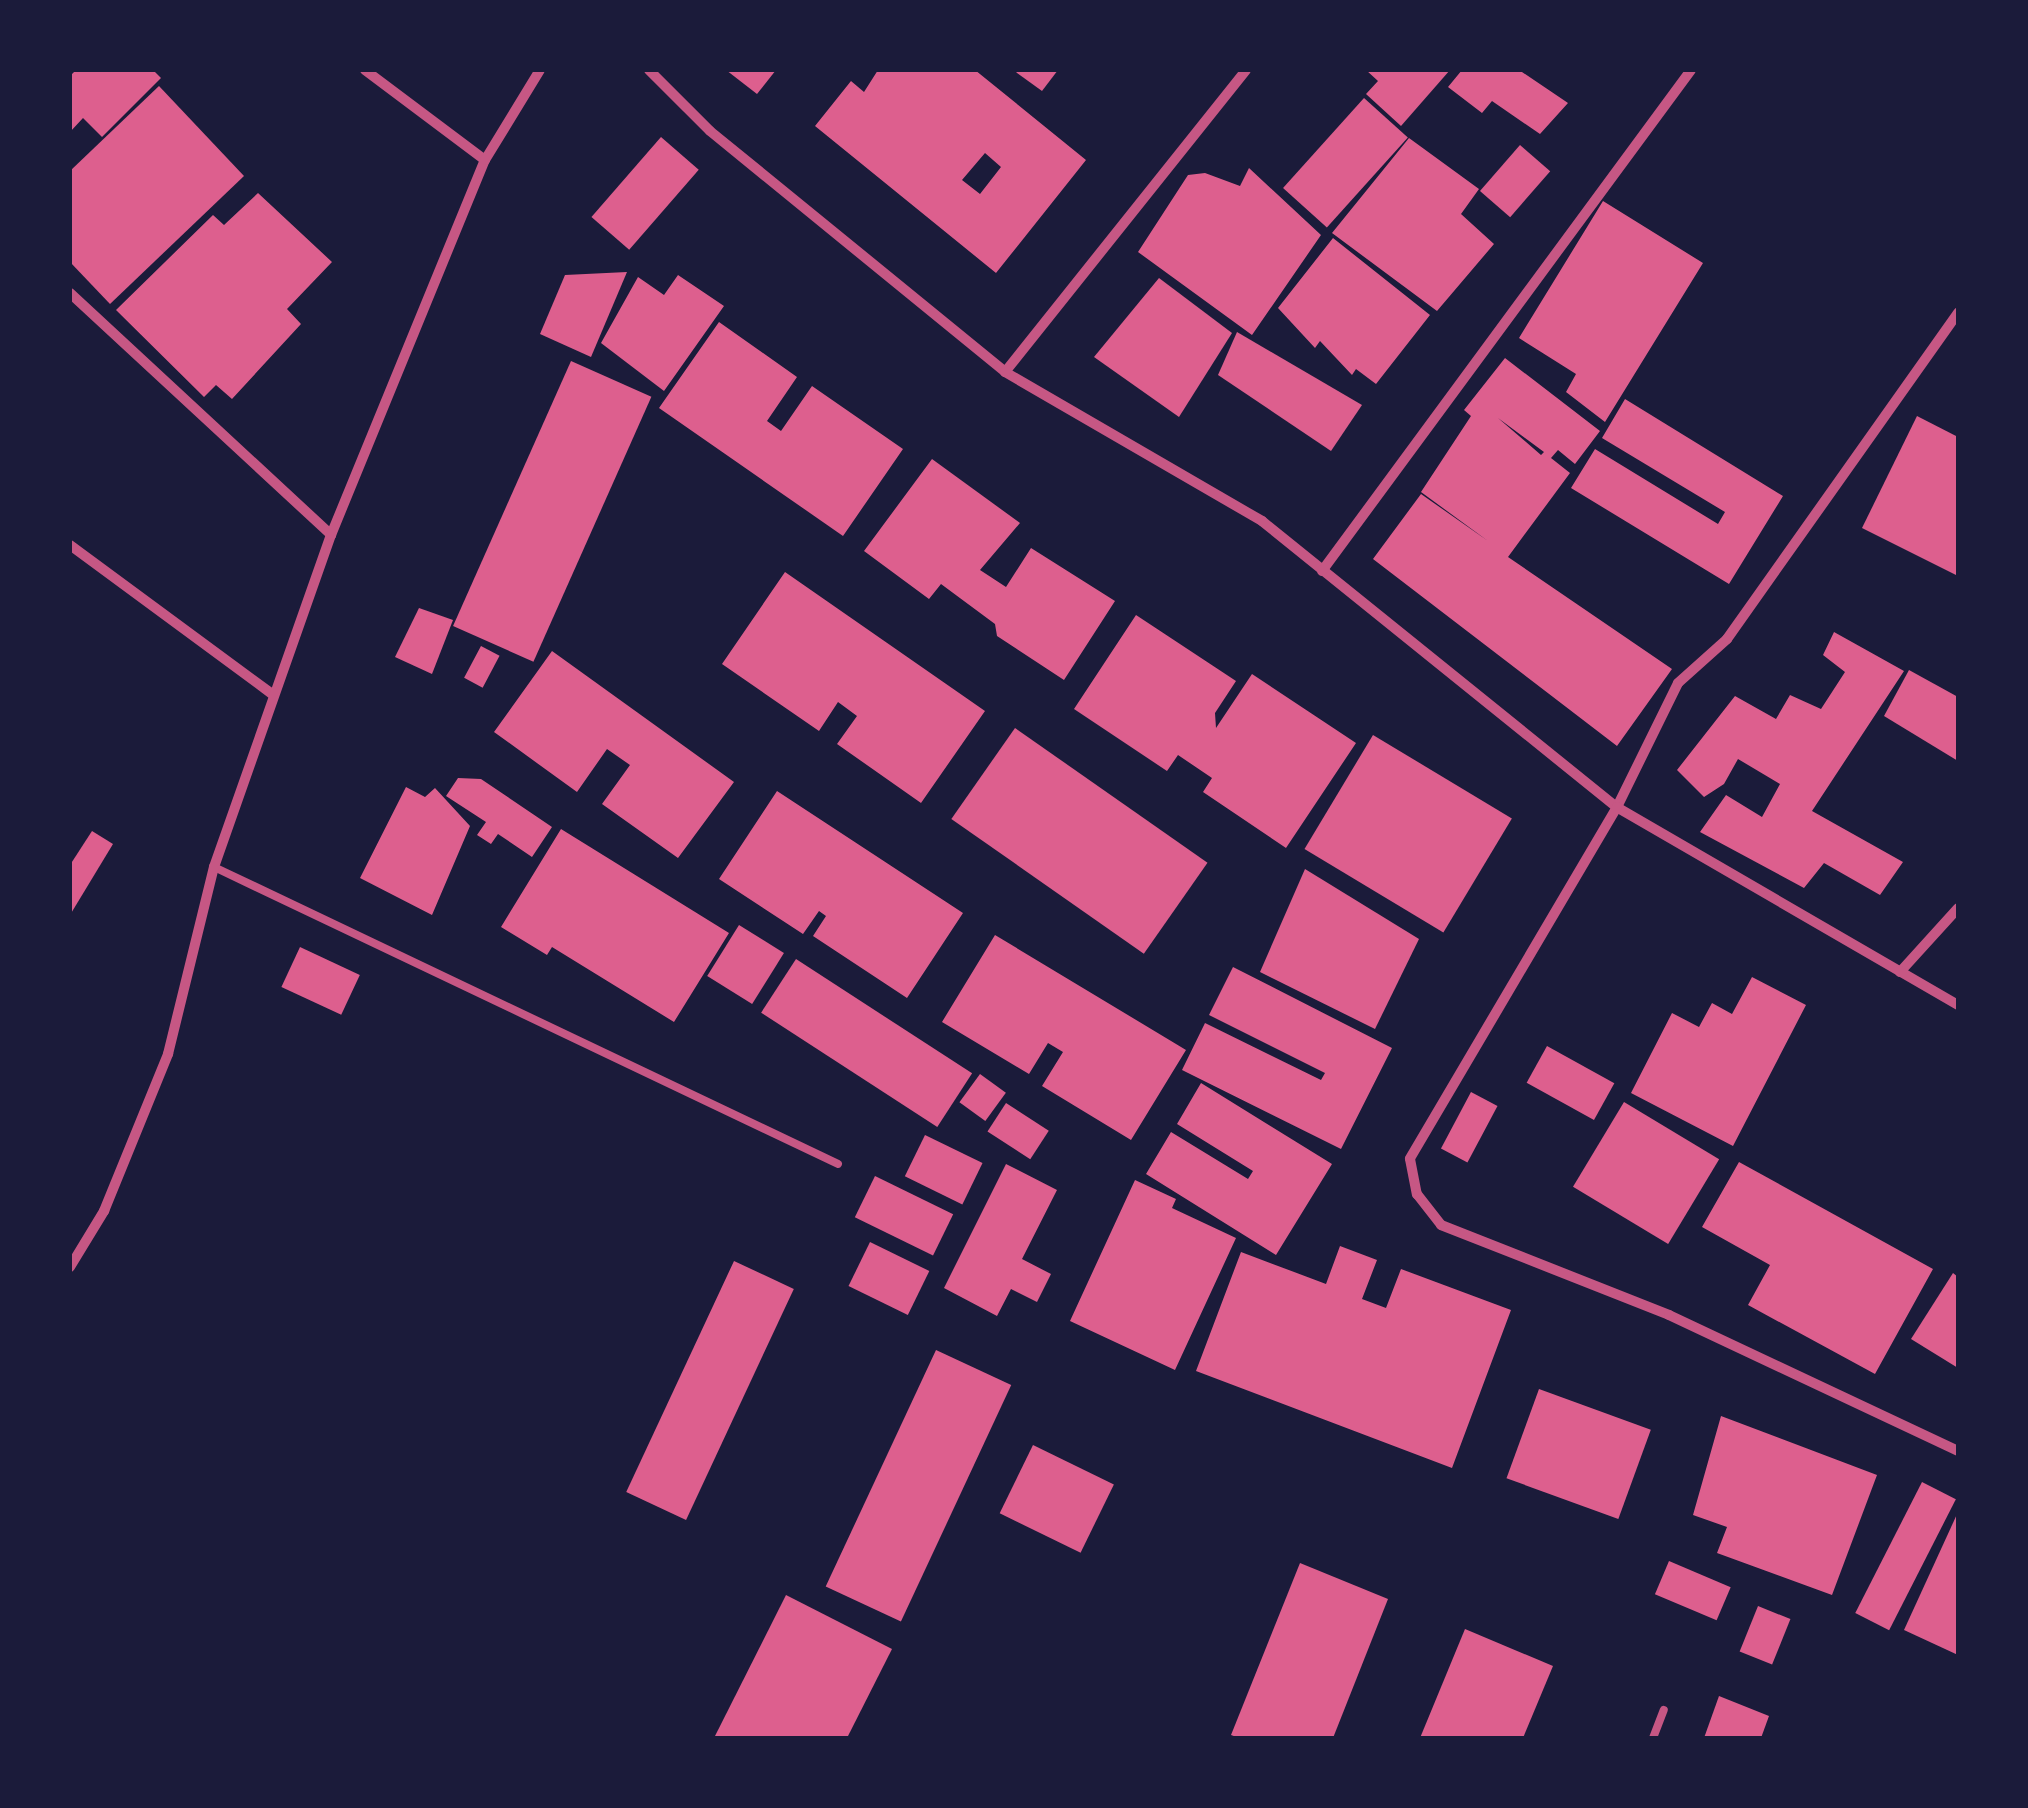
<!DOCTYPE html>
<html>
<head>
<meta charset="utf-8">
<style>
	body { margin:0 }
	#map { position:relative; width:2028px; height:1808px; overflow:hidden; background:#1b1b3a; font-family:Montserrat,sans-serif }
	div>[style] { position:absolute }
	.building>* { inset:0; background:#dd5f8e; transform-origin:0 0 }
	.service>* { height:8px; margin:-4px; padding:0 4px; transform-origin:4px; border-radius:4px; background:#c65784 }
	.minor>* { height:10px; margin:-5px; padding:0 5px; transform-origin:5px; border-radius:5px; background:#c65784 }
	span { translate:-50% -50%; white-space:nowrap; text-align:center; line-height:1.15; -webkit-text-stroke:8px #1b1b3a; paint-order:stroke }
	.frame { position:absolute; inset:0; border:72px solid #1b1b3a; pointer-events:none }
</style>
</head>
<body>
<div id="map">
	<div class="building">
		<div style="clip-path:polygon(76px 70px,153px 70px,161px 78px,102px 137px,83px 118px,70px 132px,70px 76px)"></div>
		<div style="clip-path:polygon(726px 70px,776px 70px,757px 94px)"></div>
		<div style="clip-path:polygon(evenodd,878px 70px,975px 70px,1086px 160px,996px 273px,815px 126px,851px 81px,864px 92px,878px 70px,985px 153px,1001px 167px,980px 194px,962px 180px,985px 153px)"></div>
		<div style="clip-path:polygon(1013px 70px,1058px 70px,1042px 91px)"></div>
		<div style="clip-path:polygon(1366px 70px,1450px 70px,1401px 126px,1366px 94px,1378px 81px)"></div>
		<div style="clip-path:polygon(1462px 70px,1519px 70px,1568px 103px,1540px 134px,1492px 101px,1482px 113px,1448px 87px)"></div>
		<div style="clip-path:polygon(159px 86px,244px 176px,110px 304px,70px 262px,70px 171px)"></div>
		<div style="left:1364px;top:98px;width:59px;height:121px;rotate:42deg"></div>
		<div style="left:661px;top:137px;width:50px;height:106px;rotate:41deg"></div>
		<div style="clip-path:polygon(1409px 138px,1479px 189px,1461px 214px,1494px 244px,1437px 311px,1332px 233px)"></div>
		<div style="left:1520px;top:145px;width:40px;height:61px;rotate:41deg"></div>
		<div style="clip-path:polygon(1249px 168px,1321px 235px,1252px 335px,1138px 252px,1188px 175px,1205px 173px,1240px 186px)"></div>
		<div style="clip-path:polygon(258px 193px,332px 262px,287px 309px,301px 324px,232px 399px,216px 385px,204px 397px,116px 310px,213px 215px,224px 225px)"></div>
		<div style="clip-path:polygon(1603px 201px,1703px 263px,1605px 422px,1566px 392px,1576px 374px,1519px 338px)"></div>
		<div style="clip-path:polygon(1333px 238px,1430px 315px,1376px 384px,1356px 369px,1352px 375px,1320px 341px,1315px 348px,1278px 308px)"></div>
		<div style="clip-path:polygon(627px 272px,591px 357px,540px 334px,565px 275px)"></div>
		<div style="clip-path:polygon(678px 275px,724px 306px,664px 391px,601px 343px,638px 277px,664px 295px)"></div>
		<div style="clip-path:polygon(1159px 278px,1232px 333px,1179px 417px,1094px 357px)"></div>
		<div style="clip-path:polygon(719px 322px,797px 377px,767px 421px,781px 431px,812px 386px,903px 449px,843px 536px,659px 408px)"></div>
		<div style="clip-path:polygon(1237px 332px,1362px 405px,1331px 451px,1218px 375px)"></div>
		<div style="clip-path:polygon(evenodd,1505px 358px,1600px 431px,1575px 464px,1558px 450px,1551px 458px,1570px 473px,1508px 557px,1672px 669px,1617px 746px,1373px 559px,1421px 494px,1488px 541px,1421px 492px,1471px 416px,1464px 410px,1505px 358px,1498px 418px,1544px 452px,1541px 455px,1498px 418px)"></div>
		<div style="left:571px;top:361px;width:88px;height:290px;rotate:24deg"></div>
		<div style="clip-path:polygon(1625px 399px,1783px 496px,1729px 584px,1571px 488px,1595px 449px,1718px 524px,1725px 512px,1602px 438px)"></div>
		<div style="clip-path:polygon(1917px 416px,1958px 437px,1958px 576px,1862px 528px)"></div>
		<div style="clip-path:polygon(932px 459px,1020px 523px,980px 570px,1006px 587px,1031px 548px,1115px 601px,1064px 680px,997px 636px,995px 624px,941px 584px,929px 599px,864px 551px)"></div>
		<div style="clip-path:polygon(785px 572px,985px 711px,921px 803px,837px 744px,857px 716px,838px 702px,819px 731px,722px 664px)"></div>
		<div style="clip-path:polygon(419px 608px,453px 620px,432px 674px,395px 657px)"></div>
		<div style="clip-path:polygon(1136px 615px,1236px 681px,1215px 713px,1216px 728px,1252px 674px,1356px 743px,1286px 848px,1203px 792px,1212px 778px,1178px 755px,1167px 771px,1074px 709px)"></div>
		<div style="clip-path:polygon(1834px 632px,1904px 671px,1812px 811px,1903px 862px,1880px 895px,1824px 863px,1804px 888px,1700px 832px,1726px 795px,1762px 817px,1780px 784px,1738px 759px,1724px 784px,1704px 797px,1677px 770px,1735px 696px,1776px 719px,1790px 695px,1821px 709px,1845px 672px,1823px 655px)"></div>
		<div style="left:481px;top:646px;width:21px;height:36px;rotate:28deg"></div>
		<div style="clip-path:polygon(552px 651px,734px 782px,678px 858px,602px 804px,630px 765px,607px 749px,577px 792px,494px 732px)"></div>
		<div style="clip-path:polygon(1909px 670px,1958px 697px,1958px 761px,1884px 716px)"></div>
		<div style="left:1015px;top:728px;width:235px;height:111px;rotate:35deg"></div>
		<div style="left:1373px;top:735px;width:162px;height:133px;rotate:31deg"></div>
		<div style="clip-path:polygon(458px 778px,481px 779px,552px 827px,532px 857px,498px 834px,491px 844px,477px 835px,486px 822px,446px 796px)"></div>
		<div style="clip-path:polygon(406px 787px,425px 797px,435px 788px,470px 826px,432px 915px,360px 878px)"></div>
		<div style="clip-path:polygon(777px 791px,963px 913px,907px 998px,813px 936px,826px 916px,819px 911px,803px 934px,719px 879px)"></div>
		<div style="clip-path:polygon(561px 829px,729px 933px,674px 1022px,552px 947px,547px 955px,501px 927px)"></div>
		<div style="clip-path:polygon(92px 831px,113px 844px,70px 915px,70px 865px)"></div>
		<div style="clip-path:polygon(1305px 869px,1419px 939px,1375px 1029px,1260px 972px)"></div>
		<div style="left:739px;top:925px;width:53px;height:60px;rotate:32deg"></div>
		<div style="clip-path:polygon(995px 935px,1186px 1050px,1131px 1140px,1042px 1086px,1063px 1052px,1048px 1043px,1029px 1074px,942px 1022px)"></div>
		<div style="left:300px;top:947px;width:66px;height:44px;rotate:25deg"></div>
		<div style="left:796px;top:959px;width:210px;height:64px;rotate:33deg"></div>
		<div style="clip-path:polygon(1233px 967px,1392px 1048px,1341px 1149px,1182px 1070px,1205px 1023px,1321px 1080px,1325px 1073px,1209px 1015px)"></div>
		<div style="clip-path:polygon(1752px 977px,1806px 1005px,1733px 1146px,1631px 1093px,1672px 1013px,1699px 1027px,1712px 1003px,1732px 1014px)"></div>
		<div style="left:1547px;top:1046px;width:77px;height:42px;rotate:29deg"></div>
		<div style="left:980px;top:1074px;width:32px;height:35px;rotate:36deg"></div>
		<div style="clip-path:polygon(1201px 1083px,1332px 1164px,1276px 1255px,1146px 1174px,1171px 1132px,1248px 1179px,1253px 1171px,1177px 1124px)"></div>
		<div style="left:1471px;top:1092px;width:30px;height:64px;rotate:28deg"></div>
		<div style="left:1624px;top:1102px;width:111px;height:99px;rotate:31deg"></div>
		<div style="left:1006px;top:1103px;width:51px;height:34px;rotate:33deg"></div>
		<div style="left:925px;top:1135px;width:64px;height:46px;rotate:26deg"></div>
		<div style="clip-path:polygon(1739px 1162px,1933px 1269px,1875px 1374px,1748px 1305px,1770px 1265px,1702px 1227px)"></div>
		<div style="clip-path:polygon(1006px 1164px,1057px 1190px,1022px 1259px,1051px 1274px,1037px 1302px,1011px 1289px,997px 1316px,944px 1288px)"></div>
		<div style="left:875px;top:1176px;width:87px;height:46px;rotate:26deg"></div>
		<div style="clip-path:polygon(1135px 1180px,1176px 1199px,1172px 1208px,1236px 1238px,1175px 1370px,1070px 1321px)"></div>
		<div style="left:870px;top:1242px;width:66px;height:49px;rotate:26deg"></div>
		<div style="clip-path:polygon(1340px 1246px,1377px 1260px,1362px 1299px,1386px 1308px,1401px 1269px,1511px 1310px,1452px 1468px,1196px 1371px,1241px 1252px,1326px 1284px)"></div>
		<div style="left:734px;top:1261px;width:66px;height:255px;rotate:25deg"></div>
		<div style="clip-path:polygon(1953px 1273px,1958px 1277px,1958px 1368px,1911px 1339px)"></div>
		<div style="left:936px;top:1350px;width:83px;height:261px;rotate:25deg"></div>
		<div style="left:1539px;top:1389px;width:119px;height:95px;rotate:20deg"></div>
		<div style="clip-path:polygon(1721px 1416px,1877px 1475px,1832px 1595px,1717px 1553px,1727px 1527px,1693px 1515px)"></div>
		<div style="left:1033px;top:1445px;width:90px;height:76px;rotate:26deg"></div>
		<div style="left:1922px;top:1482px;width:38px;height:147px;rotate:27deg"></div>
		<div style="clip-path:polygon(1958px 1512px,1958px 1655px,1904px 1630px)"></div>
		<div style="left:1669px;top:1561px;width:67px;height:36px;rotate:23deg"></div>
		<div style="clip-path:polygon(1300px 1563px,1388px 1599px,1333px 1738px,1239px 1738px,1231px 1735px)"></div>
		<div style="clip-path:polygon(786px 1595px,892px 1649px,847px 1738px,714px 1738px)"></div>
		<div style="left:1758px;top:1606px;width:35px;height:49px;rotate:22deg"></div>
		<div style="clip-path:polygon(1465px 1629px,1553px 1666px,1523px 1738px,1420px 1738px)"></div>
		<div style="clip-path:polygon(1719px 1696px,1769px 1716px,1761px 1738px,1704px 1738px)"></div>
	</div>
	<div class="service">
		<div style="left:214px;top:867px;width:691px;rotate:25.45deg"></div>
		<div style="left:1653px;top:1738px;width:30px;rotate:-69deg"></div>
	</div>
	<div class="minor">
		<div style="left:365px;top:70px;width:150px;rotate:36.9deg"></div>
		<div style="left:649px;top:70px;width:86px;rotate:45deg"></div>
		<div style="left:710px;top:131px;width:381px;rotate:39.2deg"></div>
		<div style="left:1005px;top:372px;width:297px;rotate:30.1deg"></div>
		<div style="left:1262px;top:521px;width:456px;rotate:38.9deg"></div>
		<div style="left:1617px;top:807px;width:138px;rotate:-63.8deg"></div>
		<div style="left:1678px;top:683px;width:66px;rotate:-41.9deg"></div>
		<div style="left:1727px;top:639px;width:400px;rotate:-54.7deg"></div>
		<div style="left:70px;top:293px;width:356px;rotate:42.8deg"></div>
		<div style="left:1005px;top:372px;width:386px;rotate:-51.4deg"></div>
		<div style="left:70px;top:545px;width:250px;rotate:36.4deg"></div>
		<div style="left:1322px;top:571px;width:622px;rotate:-53.63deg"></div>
		<div style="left:1900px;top:972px;width:86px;rotate:-47.8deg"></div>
		<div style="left:1958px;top:1005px;width:394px;rotate:-149.9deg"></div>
		<div style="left:1617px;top:807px;width:408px;rotate:120.5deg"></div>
		<div style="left:1410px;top:1159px;width:36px;rotate:79deg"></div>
		<div style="left:1417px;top:1194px;width:39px;rotate:52deg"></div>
		<div style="left:1441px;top:1225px;width:245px;rotate:21.5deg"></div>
		<div style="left:1669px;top:1315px;width:319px;rotate:25.2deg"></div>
		<div style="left:70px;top:1267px;width:66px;rotate:-58.7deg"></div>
		<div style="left:104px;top:1211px;width:170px;rotate:-67.8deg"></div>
		<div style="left:168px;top:1054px;width:193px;rotate:-76.2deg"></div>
		<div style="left:214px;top:867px;width:352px;rotate:-70.6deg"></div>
		<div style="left:331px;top:535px;width:405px;rotate:-67.7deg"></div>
		<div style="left:485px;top:160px;width:105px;rotate:-58.6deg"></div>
	</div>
	<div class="frame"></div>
</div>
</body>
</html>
